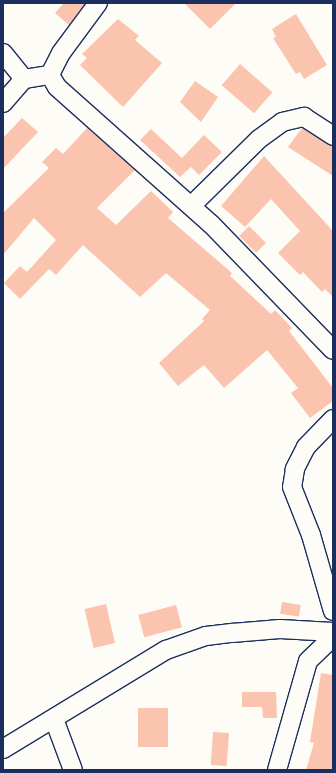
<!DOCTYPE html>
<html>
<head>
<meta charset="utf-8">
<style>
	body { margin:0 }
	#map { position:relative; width:336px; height:773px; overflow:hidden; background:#fdfcf7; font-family:Kalam,sans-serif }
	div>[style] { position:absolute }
	.building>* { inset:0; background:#fbc4ae; transform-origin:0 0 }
	.roads { filter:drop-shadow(1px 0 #1b2f5e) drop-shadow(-1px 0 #1b2f5e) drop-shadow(0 1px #1b2f5e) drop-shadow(0 -1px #1b2f5e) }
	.street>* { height:18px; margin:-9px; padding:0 9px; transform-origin:9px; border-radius:9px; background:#fdfcf7 }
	span { translate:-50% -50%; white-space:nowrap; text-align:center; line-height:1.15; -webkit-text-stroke:3px #fdfcf7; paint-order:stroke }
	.frame { position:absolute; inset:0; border:4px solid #1b2f5e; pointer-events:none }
</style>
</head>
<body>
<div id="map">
	<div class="building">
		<div style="clip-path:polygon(64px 3px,85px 3px,69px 25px,55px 13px)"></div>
		<div style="clip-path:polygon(184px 3px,236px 3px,210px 29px)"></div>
		<div style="clip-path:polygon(296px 14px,327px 65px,304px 79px,300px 72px,296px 74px,273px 38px,276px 37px,272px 29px)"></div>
		<div style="clip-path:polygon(118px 19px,139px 36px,135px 40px,162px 63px,123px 107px,80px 65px,87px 58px,82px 54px)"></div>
		<div style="left:240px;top:64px;width:43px;height:28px;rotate:41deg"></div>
		<div style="clip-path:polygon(195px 81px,218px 97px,201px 122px,180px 102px)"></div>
		<div style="clip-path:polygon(22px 118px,38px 132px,3px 169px,3px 138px)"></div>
		<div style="clip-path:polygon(87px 128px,135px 170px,97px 208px,116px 225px,151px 191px,173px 212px,168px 218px,232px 273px,230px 276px,271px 314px,275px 310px,292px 328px,289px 331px,333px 388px,333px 401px,310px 418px,291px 393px,298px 388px,267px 350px,224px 388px,204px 365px,178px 386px,159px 363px,204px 321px,202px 319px,210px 310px,166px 273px,140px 297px,83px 245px,56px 275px,49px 269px,20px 299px,4px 283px,20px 266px,27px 272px,56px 240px,34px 218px,3px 255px,3px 213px,49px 168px,42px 162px,56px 148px,63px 154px)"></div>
		<div style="clip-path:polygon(302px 128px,333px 146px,333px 176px,288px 147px)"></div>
		<div style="clip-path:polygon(151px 129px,182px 158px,204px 135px,222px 152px,199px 175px,191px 167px,180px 177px,140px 140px)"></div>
		<div style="clip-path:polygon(264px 156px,333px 231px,333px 297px,325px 289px,322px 292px,303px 272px,300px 275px,278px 253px,300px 231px,271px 199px,245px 227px,221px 206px)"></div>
		<div style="left:249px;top:226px;width:24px;height:14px;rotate:45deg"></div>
		<div style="left:282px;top:602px;width:19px;height:12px;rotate:9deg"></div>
		<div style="left:106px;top:604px;width:40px;height:22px;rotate:77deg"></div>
		<div style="left:176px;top:605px;width:23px;height:39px;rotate:75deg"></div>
		<div style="clip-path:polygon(321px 673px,333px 675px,333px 770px,306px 770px,314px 743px,310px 742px)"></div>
		<div style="clip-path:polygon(242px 692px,276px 692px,277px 718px,263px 718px,262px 707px,242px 707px)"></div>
		<div style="left:138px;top:708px;width:30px;height:39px"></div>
		<div style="left:213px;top:732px;width:16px;height:33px;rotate:4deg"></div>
	</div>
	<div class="roads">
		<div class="street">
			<div style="left:98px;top:3px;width:62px;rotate:126.5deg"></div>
			<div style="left:61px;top:53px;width:25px;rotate:117deg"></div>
			<div style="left:50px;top:75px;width:14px;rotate:60deg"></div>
			<div style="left:57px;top:87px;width:206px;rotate:41.7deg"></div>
			<div style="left:211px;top:224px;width:175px;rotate:45.9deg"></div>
			<div style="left:3px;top:53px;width:33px;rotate:51deg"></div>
			<div style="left:3px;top:103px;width:32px;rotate:-49deg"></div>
			<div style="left:24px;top:79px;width:26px;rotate:-9deg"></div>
			<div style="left:191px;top:206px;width:95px;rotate:-44.6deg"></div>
			<div style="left:259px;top:139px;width:29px;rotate:-36deg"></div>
			<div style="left:282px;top:122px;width:23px;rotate:-13deg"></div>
			<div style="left:304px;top:117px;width:35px;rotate:33deg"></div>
			<div style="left:333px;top:419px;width:39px;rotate:134deg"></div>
			<div style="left:306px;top:447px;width:25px;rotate:117deg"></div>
			<div style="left:295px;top:469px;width:18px;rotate:99deg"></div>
			<div style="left:292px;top:487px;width:52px;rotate:68.4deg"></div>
			<div style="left:311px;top:535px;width:79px;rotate:73.9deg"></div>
			<div style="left:54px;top:719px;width:54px;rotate:69.6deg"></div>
			<div style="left:3px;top:749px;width:191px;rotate:-31.3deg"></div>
			<div style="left:166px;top:650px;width:42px;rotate:-19.3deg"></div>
			<div style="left:206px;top:636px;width:26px;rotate:-7deg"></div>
			<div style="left:232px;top:633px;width:48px;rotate:-4.8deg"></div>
			<div style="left:280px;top:629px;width:53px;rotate:3.2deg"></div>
			<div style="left:277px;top:770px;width:113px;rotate:-74.1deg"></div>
			<div style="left:308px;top:661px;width:35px;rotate:-44deg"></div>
		</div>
	</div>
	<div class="frame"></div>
</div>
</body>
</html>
